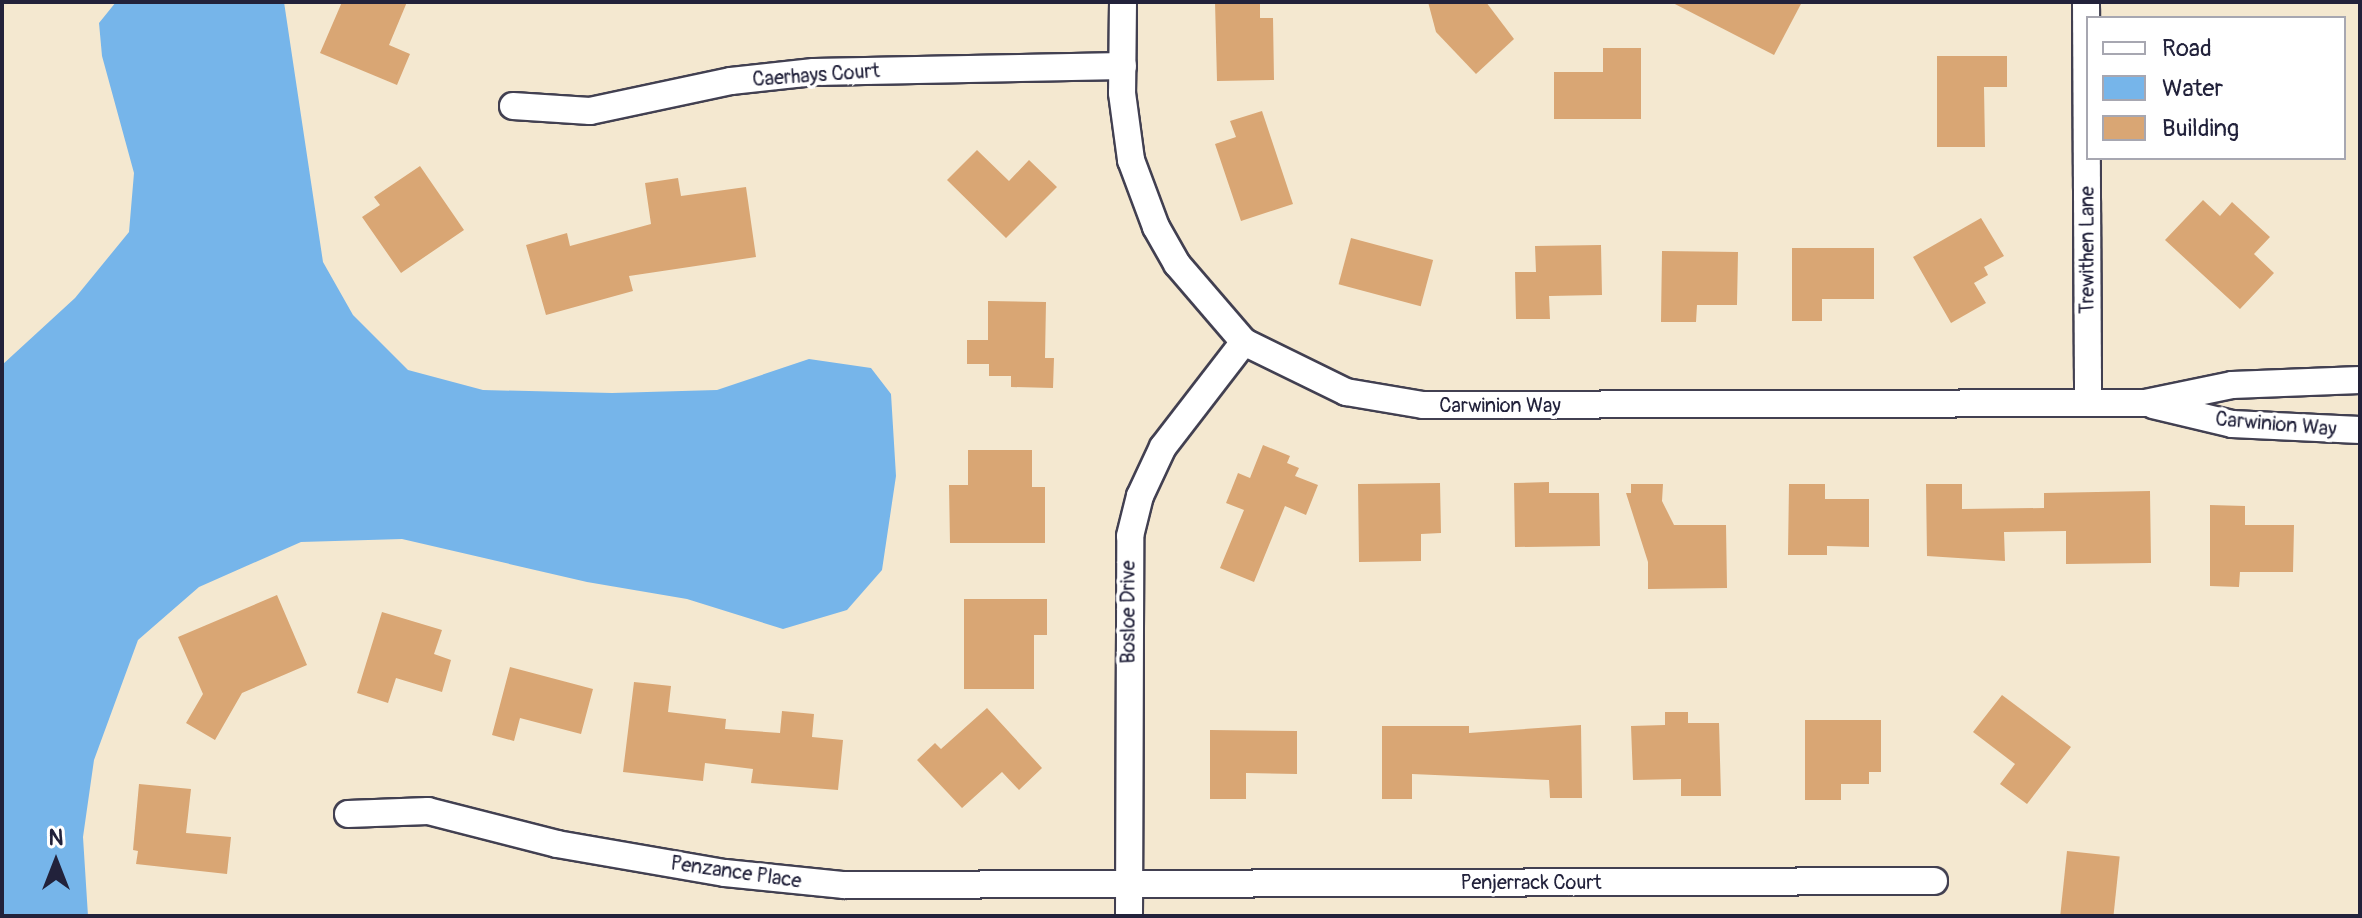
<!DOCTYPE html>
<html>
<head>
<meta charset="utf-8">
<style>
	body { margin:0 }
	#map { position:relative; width:2362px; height:918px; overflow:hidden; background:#f4e8d0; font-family:Pangolin,sans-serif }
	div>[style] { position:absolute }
	.water>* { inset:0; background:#76b5ea }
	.building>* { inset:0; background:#d9a674; transform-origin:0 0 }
	.roads { filter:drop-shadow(2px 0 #424051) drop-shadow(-2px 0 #424051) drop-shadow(0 2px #424051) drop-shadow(0 -2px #424051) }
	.street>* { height:26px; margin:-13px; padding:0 13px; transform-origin:13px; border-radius:13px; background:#fff }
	span { translate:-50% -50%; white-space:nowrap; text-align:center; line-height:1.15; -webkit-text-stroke:7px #fff; paint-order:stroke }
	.street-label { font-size:20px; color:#22223b }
	.frame { position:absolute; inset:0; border:4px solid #22223b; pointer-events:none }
	.legend { position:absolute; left:2086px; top:16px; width:260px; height:144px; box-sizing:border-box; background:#fff; border:2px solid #a7a7b1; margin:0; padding:10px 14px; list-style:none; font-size:24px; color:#22223b }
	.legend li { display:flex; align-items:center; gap:16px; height:40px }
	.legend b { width:40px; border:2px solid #a7a7b1 }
	.north { position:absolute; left:16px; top:822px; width:80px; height:80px; -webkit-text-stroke:6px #fff; paint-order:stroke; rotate:0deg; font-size:22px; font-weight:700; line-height:32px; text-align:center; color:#22223b }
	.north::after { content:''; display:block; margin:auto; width:28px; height:36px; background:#22223b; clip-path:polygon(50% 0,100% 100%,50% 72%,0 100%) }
</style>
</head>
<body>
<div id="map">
	<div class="water">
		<div style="clip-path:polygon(116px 2px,284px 2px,323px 262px,353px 315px,408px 370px,483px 390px,612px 393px,717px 390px,809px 359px,871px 368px,891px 394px,896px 476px,882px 570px,847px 610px,783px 629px,687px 599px,587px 582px,402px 539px,301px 542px,199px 587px,138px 640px,94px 760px,83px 837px,88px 916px,2px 916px,2px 365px,75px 298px,129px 232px,134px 173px,102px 56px,99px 23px)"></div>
	</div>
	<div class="building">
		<div style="clip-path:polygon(342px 2px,407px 2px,389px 45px,410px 54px,397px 85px,320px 53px)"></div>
		<div style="clip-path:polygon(1215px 2px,1260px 2px,1260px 18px,1273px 18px,1274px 80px,1217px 81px)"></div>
		<div style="clip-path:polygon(1428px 2px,1486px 2px,1514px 39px,1476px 74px,1436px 32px)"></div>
		<div style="clip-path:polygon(1671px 2px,1802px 2px,1774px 55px)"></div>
		<div style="clip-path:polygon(1603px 48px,1641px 48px,1641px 119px,1554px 119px,1554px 72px,1603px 72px)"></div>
		<div style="clip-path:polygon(1937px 56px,2007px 56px,2007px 87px,1984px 87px,1985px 147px,1937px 147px)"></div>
		<div style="clip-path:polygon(1262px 111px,1293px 204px,1241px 221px,1215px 144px,1236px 137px,1230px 121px)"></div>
		<div style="clip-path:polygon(977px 150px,1009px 181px,1029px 160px,1057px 187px,1006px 238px,947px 180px)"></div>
		<div style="clip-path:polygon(420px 166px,464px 230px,401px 273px,362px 217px,380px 205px,374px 197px)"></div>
		<div style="clip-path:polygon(678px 178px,681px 196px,746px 187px,756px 257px,629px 276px,633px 291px,546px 315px,526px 245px,567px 233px,570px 246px,651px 224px,645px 183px)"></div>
		<div style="clip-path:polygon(2203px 200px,2220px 216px,2232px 202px,2270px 237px,2254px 254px,2274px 273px,2240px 309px,2165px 240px)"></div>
		<div style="clip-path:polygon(1981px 218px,2004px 256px,1984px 267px,1988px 275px,1974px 283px,1986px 303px,1951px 323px,1913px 257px)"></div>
		<div style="left:1351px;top:238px;width:85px;height:48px;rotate:15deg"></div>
		<div style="clip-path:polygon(1601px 245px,1602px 295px,1549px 296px,1550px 319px,1516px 319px,1515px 272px,1536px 272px,1535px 246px)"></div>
		<div style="clip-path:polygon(1792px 248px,1874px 248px,1874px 299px,1822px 299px,1822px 321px,1792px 321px)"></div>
		<div style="clip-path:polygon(1662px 251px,1738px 252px,1737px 305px,1697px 305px,1696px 322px,1661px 322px)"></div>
		<div style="clip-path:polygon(988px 301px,1046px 302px,1045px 358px,1054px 358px,1053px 388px,1011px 387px,1011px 376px,989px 376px,989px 364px,967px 364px,967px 340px,988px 340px)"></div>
		<div style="clip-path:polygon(1263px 445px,1290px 456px,1287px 463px,1299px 468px,1295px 476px,1318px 485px,1306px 515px,1285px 506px,1254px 582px,1220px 568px,1244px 510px,1226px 503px,1238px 473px,1250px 478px)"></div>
		<div style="clip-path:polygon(968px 450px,1032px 450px,1032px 487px,1045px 487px,1045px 543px,950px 543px,949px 485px,968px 485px)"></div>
		<div style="clip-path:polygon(1549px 482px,1549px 493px,1599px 493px,1600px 546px,1515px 547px,1514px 483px)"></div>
		<div style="clip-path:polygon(1440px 483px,1441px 533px,1421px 534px,1421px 561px,1359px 562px,1358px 484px)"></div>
		<div style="clip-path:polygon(1631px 484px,1663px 484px,1662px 501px,1674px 525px,1726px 525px,1727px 588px,1648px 589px,1648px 562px,1626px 493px,1631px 493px)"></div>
		<div style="clip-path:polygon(1789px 484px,1825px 484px,1825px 499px,1869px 499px,1869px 547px,1827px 546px,1827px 555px,1788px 555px)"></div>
		<div style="clip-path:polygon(1926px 484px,1962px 484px,1962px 509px,2044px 508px,2044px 493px,2150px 491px,2151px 563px,2066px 564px,2066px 531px,2004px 532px,2005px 561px,1927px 556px)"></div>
		<div style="clip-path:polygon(2210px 505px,2245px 506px,2245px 525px,2294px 525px,2293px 572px,2240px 572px,2239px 587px,2210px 586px)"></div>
		<div style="clip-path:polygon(277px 595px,307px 665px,242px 693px,215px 740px,186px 723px,203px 694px,178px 637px)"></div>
		<div style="clip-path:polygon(964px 599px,1047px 599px,1047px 635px,1034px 635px,1034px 689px,964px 689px)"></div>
		<div style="clip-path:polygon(382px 612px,442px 630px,434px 654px,451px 660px,442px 692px,396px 678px,388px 703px,357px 693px)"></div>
		<div style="clip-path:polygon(510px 667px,593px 689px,581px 734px,520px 718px,514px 741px,492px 735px)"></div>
		<div style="clip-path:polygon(634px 682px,671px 686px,668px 712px,726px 719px,725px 729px,780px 733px,782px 711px,814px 714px,812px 737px,843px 740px,838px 790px,751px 783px,753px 769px,705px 763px,703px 781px,623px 772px)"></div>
		<div style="clip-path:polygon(2002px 695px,2071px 747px,2027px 804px,2000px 784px,2015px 764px,1973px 732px)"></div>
		<div style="clip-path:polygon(987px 708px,1042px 768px,1019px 790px,1002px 772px,962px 808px,917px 760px,935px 743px,941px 749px)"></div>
		<div style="clip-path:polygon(1665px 712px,1688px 712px,1688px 723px,1719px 723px,1721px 796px,1681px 796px,1681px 779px,1633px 780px,1631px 726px,1665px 725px)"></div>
		<div style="clip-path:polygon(1805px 720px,1881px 720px,1881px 772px,1869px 772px,1869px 784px,1841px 784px,1841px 800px,1805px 800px)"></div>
		<div style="clip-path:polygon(1581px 725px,1582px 798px,1550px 798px,1549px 780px,1412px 774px,1412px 799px,1382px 799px,1382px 726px,1469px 726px,1469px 733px)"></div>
		<div style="clip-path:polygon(1210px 730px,1297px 731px,1297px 774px,1246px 773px,1246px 799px,1210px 799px)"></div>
		<div style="clip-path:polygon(139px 784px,191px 789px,186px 833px,231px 837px,227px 874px,136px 864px,138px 851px,133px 850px)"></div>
		<div style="left:2067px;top:851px;width:53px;height:65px;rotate:6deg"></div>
	</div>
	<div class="roads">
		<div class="street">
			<div style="left:1123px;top:2px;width:91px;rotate:90.6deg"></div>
			<div style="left:1122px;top:93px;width:68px;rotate:82.3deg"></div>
			<div style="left:1131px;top:160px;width:72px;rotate:69.5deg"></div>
			<div style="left:1156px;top:227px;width:43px;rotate:60.4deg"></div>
			<div style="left:1177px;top:264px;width:103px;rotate:49.3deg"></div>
			<div style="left:1244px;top:342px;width:114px;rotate:26.1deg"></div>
			<div style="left:1346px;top:392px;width:78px;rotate:9.6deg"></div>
			<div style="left:1423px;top:405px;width:722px;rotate:-0.16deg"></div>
			<div style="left:2145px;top:403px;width:89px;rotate:-11.7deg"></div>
			<div style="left:2232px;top:385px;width:128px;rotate:-2.2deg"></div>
			<div style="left:2086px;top:2px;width:400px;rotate:89.7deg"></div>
			<div style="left:513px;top:106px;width:77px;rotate:3.7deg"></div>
			<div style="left:590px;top:111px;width:144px;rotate:-12deg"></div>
			<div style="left:731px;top:81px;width:83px;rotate:-6.2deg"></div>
			<div style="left:814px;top:72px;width:309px;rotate:-1.1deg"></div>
			<div style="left:2153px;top:405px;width:81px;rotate:13.5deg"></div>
			<div style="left:2232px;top:424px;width:128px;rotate:2.7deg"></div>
			<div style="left:348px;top:814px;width:80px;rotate:-2.1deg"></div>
			<div style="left:428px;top:811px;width:133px;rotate:14.3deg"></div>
			<div style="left:557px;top:844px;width:170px;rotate:9.8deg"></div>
			<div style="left:725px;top:873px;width:120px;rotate:5.8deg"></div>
			<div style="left:844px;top:885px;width:1090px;rotate:-0.21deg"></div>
			<div style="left:1129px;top:916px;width:380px;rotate:-89.8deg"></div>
			<div style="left:1130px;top:536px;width:41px;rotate:-76deg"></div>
			<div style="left:1140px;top:496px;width:54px;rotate:-64.9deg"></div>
			<div style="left:1163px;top:447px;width:133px;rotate:-52.4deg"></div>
		</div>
	</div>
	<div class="street-label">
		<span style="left:816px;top:75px;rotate:-4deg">Caerhays Court</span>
		<span style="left:2087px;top:250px;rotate:-90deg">Trewithen Lane</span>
		<span style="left:1500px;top:405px">Carwinion Way</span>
		<span style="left:2276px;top:424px;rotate:5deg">Carwinion Way</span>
		<span style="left:1128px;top:612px;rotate:-90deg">Bosloe Drive</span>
		<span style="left:736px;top:872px;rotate:8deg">Penzance Place</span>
		<span style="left:1531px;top:882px">Penjerrack Court</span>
	</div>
	<div class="frame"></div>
	<ul class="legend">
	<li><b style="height:10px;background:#fff"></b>Road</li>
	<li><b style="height:22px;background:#76b5ea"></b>Water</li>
	<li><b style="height:22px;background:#d9a674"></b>Building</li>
	</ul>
	<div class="north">N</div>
</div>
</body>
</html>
